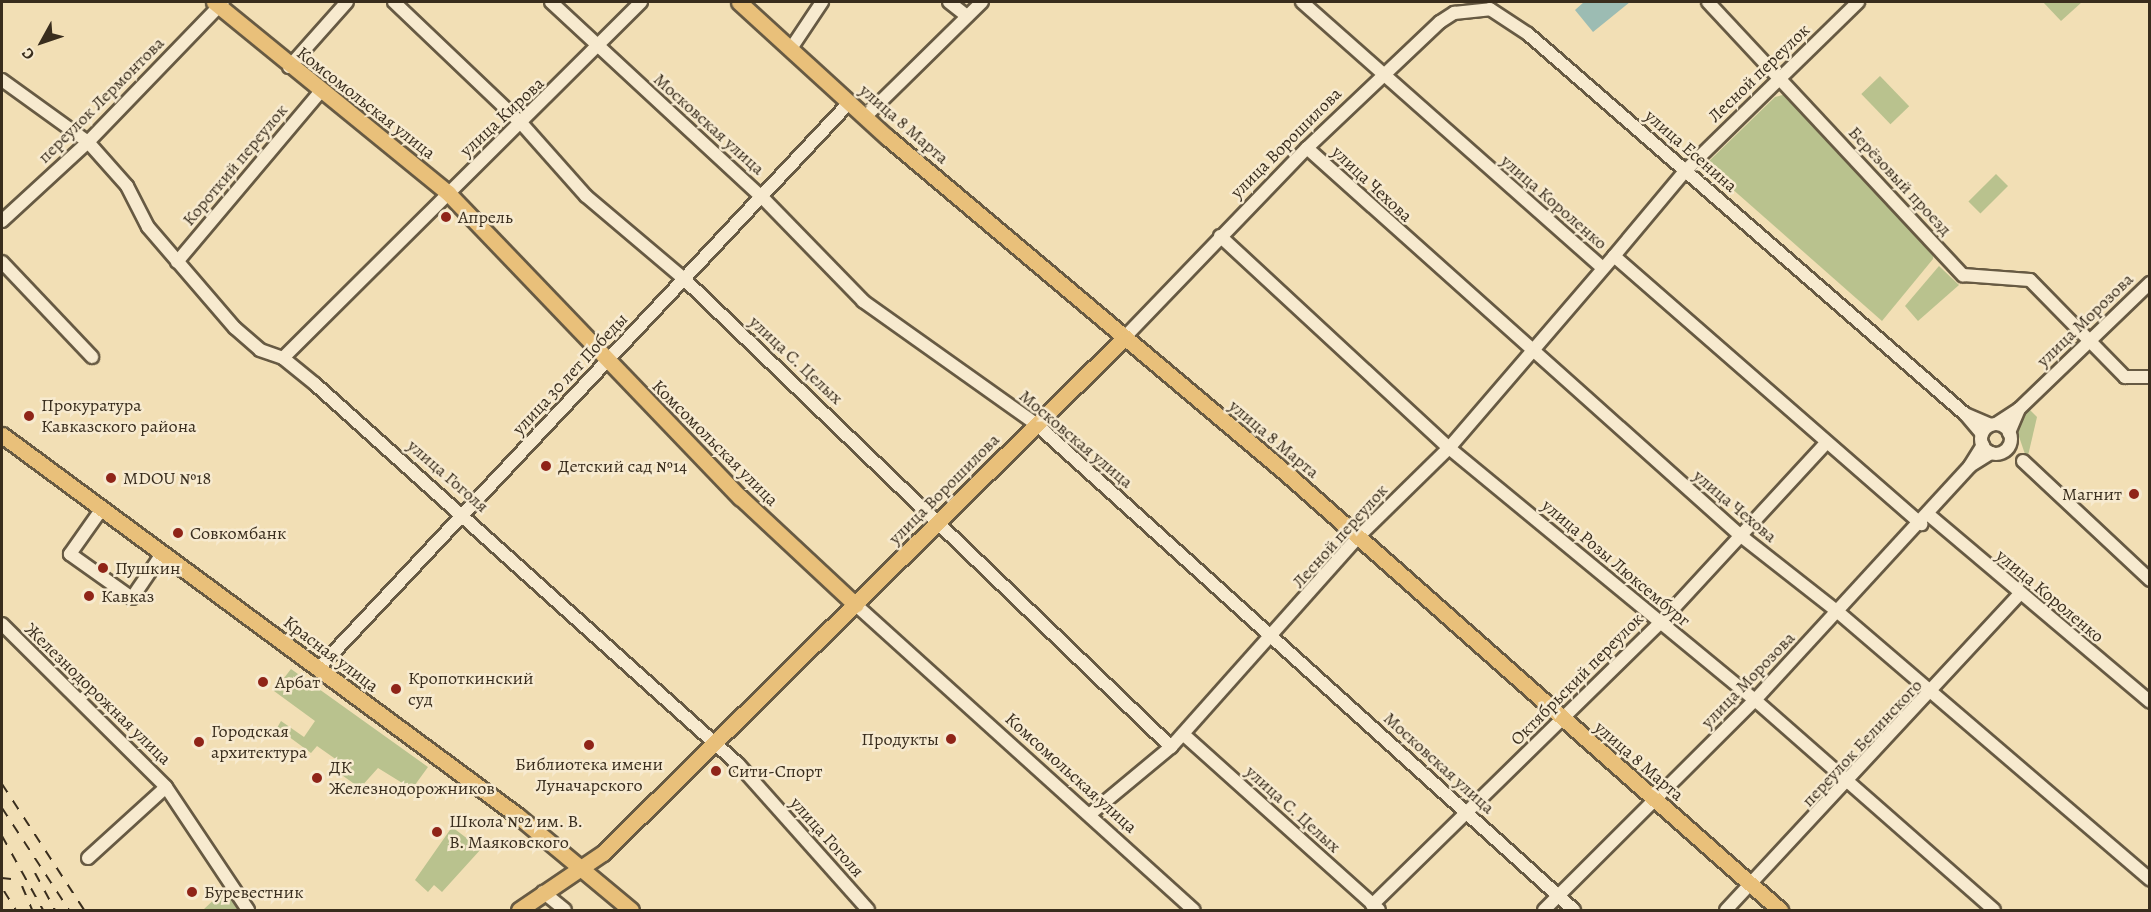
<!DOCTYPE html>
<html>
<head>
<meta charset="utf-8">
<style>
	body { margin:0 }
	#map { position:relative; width:2151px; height:912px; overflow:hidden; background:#f2dfb5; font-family:Alegreya,serif }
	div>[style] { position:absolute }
	.green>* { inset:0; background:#b9c28e; transform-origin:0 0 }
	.water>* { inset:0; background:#9cbcb3 }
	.roads { filter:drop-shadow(2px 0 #675a43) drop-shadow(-2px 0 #675a43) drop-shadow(0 2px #675a43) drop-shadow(0 -2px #675a43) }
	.minor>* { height:12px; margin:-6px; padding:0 6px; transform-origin:6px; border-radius:6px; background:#f7eacf }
	.minor>.ring { margin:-6px; padding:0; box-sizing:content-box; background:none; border:12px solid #f7eacf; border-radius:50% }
	.major>* { height:15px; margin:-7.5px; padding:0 7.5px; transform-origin:7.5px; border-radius:7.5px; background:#e9c07a }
	.rail>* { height:2px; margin-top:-1px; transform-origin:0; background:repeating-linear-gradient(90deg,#392d1d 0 10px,transparent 0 20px) }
	.dots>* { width:16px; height:16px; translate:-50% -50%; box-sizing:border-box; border:3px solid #f7eacf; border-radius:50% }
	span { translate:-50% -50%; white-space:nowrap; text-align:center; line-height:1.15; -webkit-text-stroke:5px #f7eacf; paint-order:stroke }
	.street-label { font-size:18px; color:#392d1d }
	.poi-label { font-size:18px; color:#392d1d }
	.left { translate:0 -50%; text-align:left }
	.right { translate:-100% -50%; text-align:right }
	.frame { position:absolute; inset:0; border:3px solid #392d1d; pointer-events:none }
	.north { position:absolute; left:12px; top:12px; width:60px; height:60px; -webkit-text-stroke:4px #f7eacf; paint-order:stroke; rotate:230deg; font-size:16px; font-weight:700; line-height:24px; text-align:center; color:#392d1d }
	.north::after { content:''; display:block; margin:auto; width:21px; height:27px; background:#392d1d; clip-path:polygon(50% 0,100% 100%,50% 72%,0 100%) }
</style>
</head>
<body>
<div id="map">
	<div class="green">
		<div style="clip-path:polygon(2043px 2px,2082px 2px,2061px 21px)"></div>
		<div style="left:1880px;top:76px;width:42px;height:26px;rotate:46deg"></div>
		<div style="clip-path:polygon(1786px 94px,1934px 251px,1933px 259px,1882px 321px,1705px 165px,1775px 97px)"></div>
		<div style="left:1996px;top:174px;width:17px;height:39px;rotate:45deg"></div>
		<div style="clip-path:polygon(1939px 266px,1959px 285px,1918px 321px,1905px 306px)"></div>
		<div style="clip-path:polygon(2028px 408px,2037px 417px,2027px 460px,2016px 428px)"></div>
		<div style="clip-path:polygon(291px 669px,428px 767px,412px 789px,378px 768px,360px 788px,339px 773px,344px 765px,317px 746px,311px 753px,277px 728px,281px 721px,304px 737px,315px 721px,274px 691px)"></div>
		<div style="clip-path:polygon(452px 827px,481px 849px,442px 892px,434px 885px,428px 892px,415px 880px)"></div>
		<div style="clip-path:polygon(220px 894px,231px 895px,242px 910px,203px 910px)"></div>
	</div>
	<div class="water">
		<div style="clip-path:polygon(1584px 2px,1630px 2px,1593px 32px,1575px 10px)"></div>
	</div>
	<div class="roads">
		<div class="minor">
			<div style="left:394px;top:2px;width:177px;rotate:43.6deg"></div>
			<div style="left:522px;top:124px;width:96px;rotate:48.4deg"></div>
			<div style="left:586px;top:196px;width:126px;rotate:40.2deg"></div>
			<div style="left:682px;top:277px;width:678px;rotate:43.86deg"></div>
			<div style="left:551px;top:2px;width:289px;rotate:42.8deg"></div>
			<div style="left:763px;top:198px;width:144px;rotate:45.8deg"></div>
			<div style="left:863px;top:301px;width:212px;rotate:35.4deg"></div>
			<div style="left:1036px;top:424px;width:725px;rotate:42.09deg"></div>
			<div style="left:949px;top:2px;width:23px;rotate:38deg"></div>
			<div style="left:1302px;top:2px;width:400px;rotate:41.5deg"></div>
			<div style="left:1708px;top:2px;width:374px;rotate:47deg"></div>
			<div style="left:1963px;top:275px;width:67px;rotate:4.3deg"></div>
			<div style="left:2030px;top:280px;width:136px;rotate:45.6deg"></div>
			<div style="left:2125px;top:377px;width:25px"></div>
			<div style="left:790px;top:50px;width:58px;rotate:-56.3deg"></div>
			<div style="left:289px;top:67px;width:87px;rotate:-48.3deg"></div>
			<div style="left:2px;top:80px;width:106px;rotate:35.8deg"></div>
			<div style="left:88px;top:142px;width:59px;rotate:48.4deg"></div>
			<div style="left:127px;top:186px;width:46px;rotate:62.9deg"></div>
			<div style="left:148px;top:227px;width:133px;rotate:49.3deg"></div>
			<div style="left:235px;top:328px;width:33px;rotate:41deg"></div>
			<div style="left:260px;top:350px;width:24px;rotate:19deg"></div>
			<div style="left:283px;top:358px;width:41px;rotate:39.1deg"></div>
			<div style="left:315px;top:384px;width:570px;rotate:41.94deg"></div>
			<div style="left:739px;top:765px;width:194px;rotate:48.3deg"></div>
			<div style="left:865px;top:117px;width:164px;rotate:-44.5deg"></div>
			<div style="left:1307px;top:148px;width:582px;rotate:41.8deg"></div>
			<div style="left:1741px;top:536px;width:123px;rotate:38.1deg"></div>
			<div style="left:1838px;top:612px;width:411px;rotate:40.6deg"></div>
			<div style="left:2px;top:221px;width:117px;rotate:-42.6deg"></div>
			<div style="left:88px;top:142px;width:194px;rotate:-46deg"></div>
			<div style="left:1220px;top:236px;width:312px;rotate:42.8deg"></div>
			<div style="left:1449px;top:448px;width:396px;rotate:39.5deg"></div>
			<div style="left:1755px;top:700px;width:318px;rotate:41.3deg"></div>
			<div style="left:1614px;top:256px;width:111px;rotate:-50.1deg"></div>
			<div style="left:1685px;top:171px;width:242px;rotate:-44.3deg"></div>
			<div style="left:2px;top:262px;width:131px;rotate:46.5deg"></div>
			<div style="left:177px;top:262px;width:222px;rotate:-49.9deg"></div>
			<div style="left:1123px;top:339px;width:265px;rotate:-46.1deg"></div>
			<div style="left:1307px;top:148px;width:183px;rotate:-43.5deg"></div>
			<div style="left:1440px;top:22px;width:17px;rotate:-33deg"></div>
			<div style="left:1454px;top:13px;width:36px;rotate:-6deg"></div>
			<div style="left:1490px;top:9px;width:45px;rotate:33.3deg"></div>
			<div style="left:1528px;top:34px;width:579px;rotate:41.01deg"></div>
			<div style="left:283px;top:358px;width:505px;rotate:-44.84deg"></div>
			<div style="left:2019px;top:409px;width:182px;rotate:-43.9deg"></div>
			<div style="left:1996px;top:424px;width:27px;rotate:-33deg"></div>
			<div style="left:2019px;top:409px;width:26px;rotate:113deg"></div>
			<div class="ring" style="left:1981px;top:424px;width:18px;height:18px"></div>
			<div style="left:1982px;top:434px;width:26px;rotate:-130deg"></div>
			<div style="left:1965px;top:414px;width:28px;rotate:23deg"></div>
			<div style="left:1983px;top:445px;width:25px;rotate:122deg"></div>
			<div style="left:1970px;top:466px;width:25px;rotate:-32deg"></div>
			<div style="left:2023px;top:461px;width:174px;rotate:43.1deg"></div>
			<div style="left:101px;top:510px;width:54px;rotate:125.2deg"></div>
			<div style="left:70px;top:554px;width:76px;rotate:35.4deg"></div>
			<div style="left:132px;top:598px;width:53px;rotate:-55.7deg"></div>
			<div style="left:1929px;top:515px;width:289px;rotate:40.2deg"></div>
			<div style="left:856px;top:605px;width:455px;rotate:42.1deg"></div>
			<div style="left:2px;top:624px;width:231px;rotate:44.8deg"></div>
			<div style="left:166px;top:787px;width:148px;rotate:56.3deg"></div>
			<div style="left:318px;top:669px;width:776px;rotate:-46.83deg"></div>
			<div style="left:1183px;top:734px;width:263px;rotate:41.9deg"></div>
			<div style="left:1089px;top:815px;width:107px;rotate:-39.7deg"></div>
			<div style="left:1171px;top:747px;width:283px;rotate:-48.3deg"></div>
			<div style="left:1359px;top:536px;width:126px;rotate:-44.4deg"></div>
			<div style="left:1449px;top:448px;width:253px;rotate:-49.3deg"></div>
			<div style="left:1614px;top:256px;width:408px;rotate:41.1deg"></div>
			<div style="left:88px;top:858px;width:105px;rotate:-42.3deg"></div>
			<div style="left:543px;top:892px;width:28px;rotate:39deg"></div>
			<div style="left:1372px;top:905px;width:403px;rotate:-44.4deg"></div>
			<div style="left:1660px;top:623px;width:242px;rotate:-47.3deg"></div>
			<div style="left:1544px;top:910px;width:298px;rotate:-44.9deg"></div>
			<div style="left:1755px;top:700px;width:318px;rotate:-47.4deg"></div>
			<div style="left:1726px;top:910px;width:430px;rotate:-47.1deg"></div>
		</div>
		<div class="major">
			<div style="left:214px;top:2px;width:302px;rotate:39.2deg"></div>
			<div style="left:448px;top:193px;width:422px;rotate:46.2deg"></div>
			<div style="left:740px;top:497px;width:158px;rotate:43deg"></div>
			<div style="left:739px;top:2px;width:200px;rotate:42.4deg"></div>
			<div style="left:887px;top:137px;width:522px;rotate:40.1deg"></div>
			<div style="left:1286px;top:473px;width:660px;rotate:41.5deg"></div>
			<div style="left:2px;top:435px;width:641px;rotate:36.44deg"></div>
			<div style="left:518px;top:816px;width:147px;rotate:39.8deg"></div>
			<div style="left:519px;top:910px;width:102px;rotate:-34.2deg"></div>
			<div style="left:603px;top:853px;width:731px;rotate:-44.67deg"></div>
		</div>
	</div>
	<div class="rail">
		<div style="left:2px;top:784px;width:150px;rotate:56.9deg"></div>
		<div style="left:2px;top:808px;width:122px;rotate:56.7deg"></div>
		<div style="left:2px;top:836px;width:85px;rotate:61deg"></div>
		<div style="left:35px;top:873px;width:42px;rotate:61.6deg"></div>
		<div style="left:2px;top:878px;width:9px;rotate:6deg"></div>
		<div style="left:22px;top:886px;width:26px;rotate:67deg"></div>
		<div style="left:4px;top:891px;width:22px;rotate:58deg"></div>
	</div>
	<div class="dots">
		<div style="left:446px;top:217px;background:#8f2418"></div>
		<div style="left:29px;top:416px;background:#8f2418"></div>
		<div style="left:546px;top:466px;background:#8f2418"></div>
		<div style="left:111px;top:478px;background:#8f2418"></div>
		<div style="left:2134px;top:494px;background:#8f2418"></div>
		<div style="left:178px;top:533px;background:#8f2418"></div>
		<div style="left:103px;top:568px;background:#8f2418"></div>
		<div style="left:89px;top:596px;background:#8f2418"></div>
		<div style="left:263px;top:682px;background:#8f2418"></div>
		<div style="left:396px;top:689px;background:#8f2418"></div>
		<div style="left:951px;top:739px;background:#8f2418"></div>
		<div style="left:199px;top:742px;background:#8f2418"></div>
		<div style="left:589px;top:745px;background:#8f2418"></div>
		<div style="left:716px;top:771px;background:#8f2418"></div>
		<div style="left:317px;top:778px;background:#8f2418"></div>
		<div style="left:437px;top:832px;background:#8f2418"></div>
		<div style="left:192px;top:892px;background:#8f2418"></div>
	</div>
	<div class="street-label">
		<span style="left:1759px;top:73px;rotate:-44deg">Лесной переулок</span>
		<span style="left:101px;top:100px;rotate:-45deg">переулок Лермонтова</span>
		<span style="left:366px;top:103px;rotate:38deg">Комсомольская улица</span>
		<span style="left:502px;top:117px;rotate:-43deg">улица Кирова</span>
		<span style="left:709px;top:124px;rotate:42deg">Московская улица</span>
		<span style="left:904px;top:124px;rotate:41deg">улица 8 Марта</span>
		<span style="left:1286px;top:143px;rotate:-45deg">улица Ворошилова</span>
		<span style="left:1691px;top:151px;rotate:41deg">улица Есенина</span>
		<span style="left:235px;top:165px;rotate:-50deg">Короткий переулок</span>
		<span style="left:1900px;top:181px;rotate:47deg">Берёзовый проезд</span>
		<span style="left:1372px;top:184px;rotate:43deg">улица Чехова</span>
		<span style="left:1554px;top:202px;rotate:41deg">улица Короленко</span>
		<span style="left:2085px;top:320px;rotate:-44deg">улица Морозова</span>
		<span style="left:796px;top:360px;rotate:43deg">улица С. Целых</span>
		<span style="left:570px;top:374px;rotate:-47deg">улица 30 лет Победы</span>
		<span style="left:1076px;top:439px;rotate:40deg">Московская улица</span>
		<span style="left:1274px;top:439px;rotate:40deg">улица 8 Марта</span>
		<span style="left:715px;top:443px;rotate:45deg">Комсомольская улица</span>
		<span style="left:448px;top:476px;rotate:41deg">улица Гоголя</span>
		<span style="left:944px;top:489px;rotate:-45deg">улица Ворошилова</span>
		<span style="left:1735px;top:506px;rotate:40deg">улица Чехова</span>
		<span style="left:1340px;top:536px;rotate:-48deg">Лесной переулок</span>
		<span style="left:1616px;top:563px;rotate:40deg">улица Розы Люксембург</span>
		<span style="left:2050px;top:596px;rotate:40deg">улица Короленко</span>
		<span style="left:331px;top:654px;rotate:37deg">Красная улица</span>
		<span style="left:1577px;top:679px;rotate:-45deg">Октябрьский переулок</span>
		<span style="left:1748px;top:680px;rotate:-46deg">улица Морозова</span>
		<span style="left:98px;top:694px;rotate:44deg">Железнодорожная улица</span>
		<span style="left:1862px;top:743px;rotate:-47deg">переулок Белинского</span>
		<span style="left:1639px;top:761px;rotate:41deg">улица 8 Марта</span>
		<span style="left:1439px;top:763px;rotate:42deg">Московская улица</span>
		<span style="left:1071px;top:773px;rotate:42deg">Комсомольская улица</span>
		<span style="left:1293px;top:809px;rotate:42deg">улица С. Целых</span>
		<span style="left:827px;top:837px;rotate:48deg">улица Гоголя</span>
	</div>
	<div class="poi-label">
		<span class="left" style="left:458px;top:217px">Апрель</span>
		<span class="left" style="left:41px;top:416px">Прокуратура<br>Кавказского района</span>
		<span class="left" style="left:558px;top:466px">Детский сад №14</span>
		<span class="left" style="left:123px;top:478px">MDOU №18</span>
		<span class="right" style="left:2122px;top:494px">Магнит</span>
		<span class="left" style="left:190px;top:533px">Совкомбанк</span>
		<span class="left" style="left:115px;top:568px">Пушкин</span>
		<span class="left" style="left:101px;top:596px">Кавказ</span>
		<span class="left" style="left:408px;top:689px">Кропоткинский<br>суд</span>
		<span class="left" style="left:275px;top:682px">Арбат</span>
		<span class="left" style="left:211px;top:742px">Городская<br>архитектура</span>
		<span class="right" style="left:939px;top:739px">Продукты</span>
		<span style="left:589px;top:775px">Библиотека имени<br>Луначарского</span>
		<span class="left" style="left:329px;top:778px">ДК<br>Железнодорожников</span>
		<span class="left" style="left:728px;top:771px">Сити-Спорт</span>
		<span class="left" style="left:449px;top:832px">Школа №2 им. В.<br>В. Маяковского</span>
		<span class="left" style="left:204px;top:892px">Буревестник</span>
	</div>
	<div class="frame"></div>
	<div class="north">С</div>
</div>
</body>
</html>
